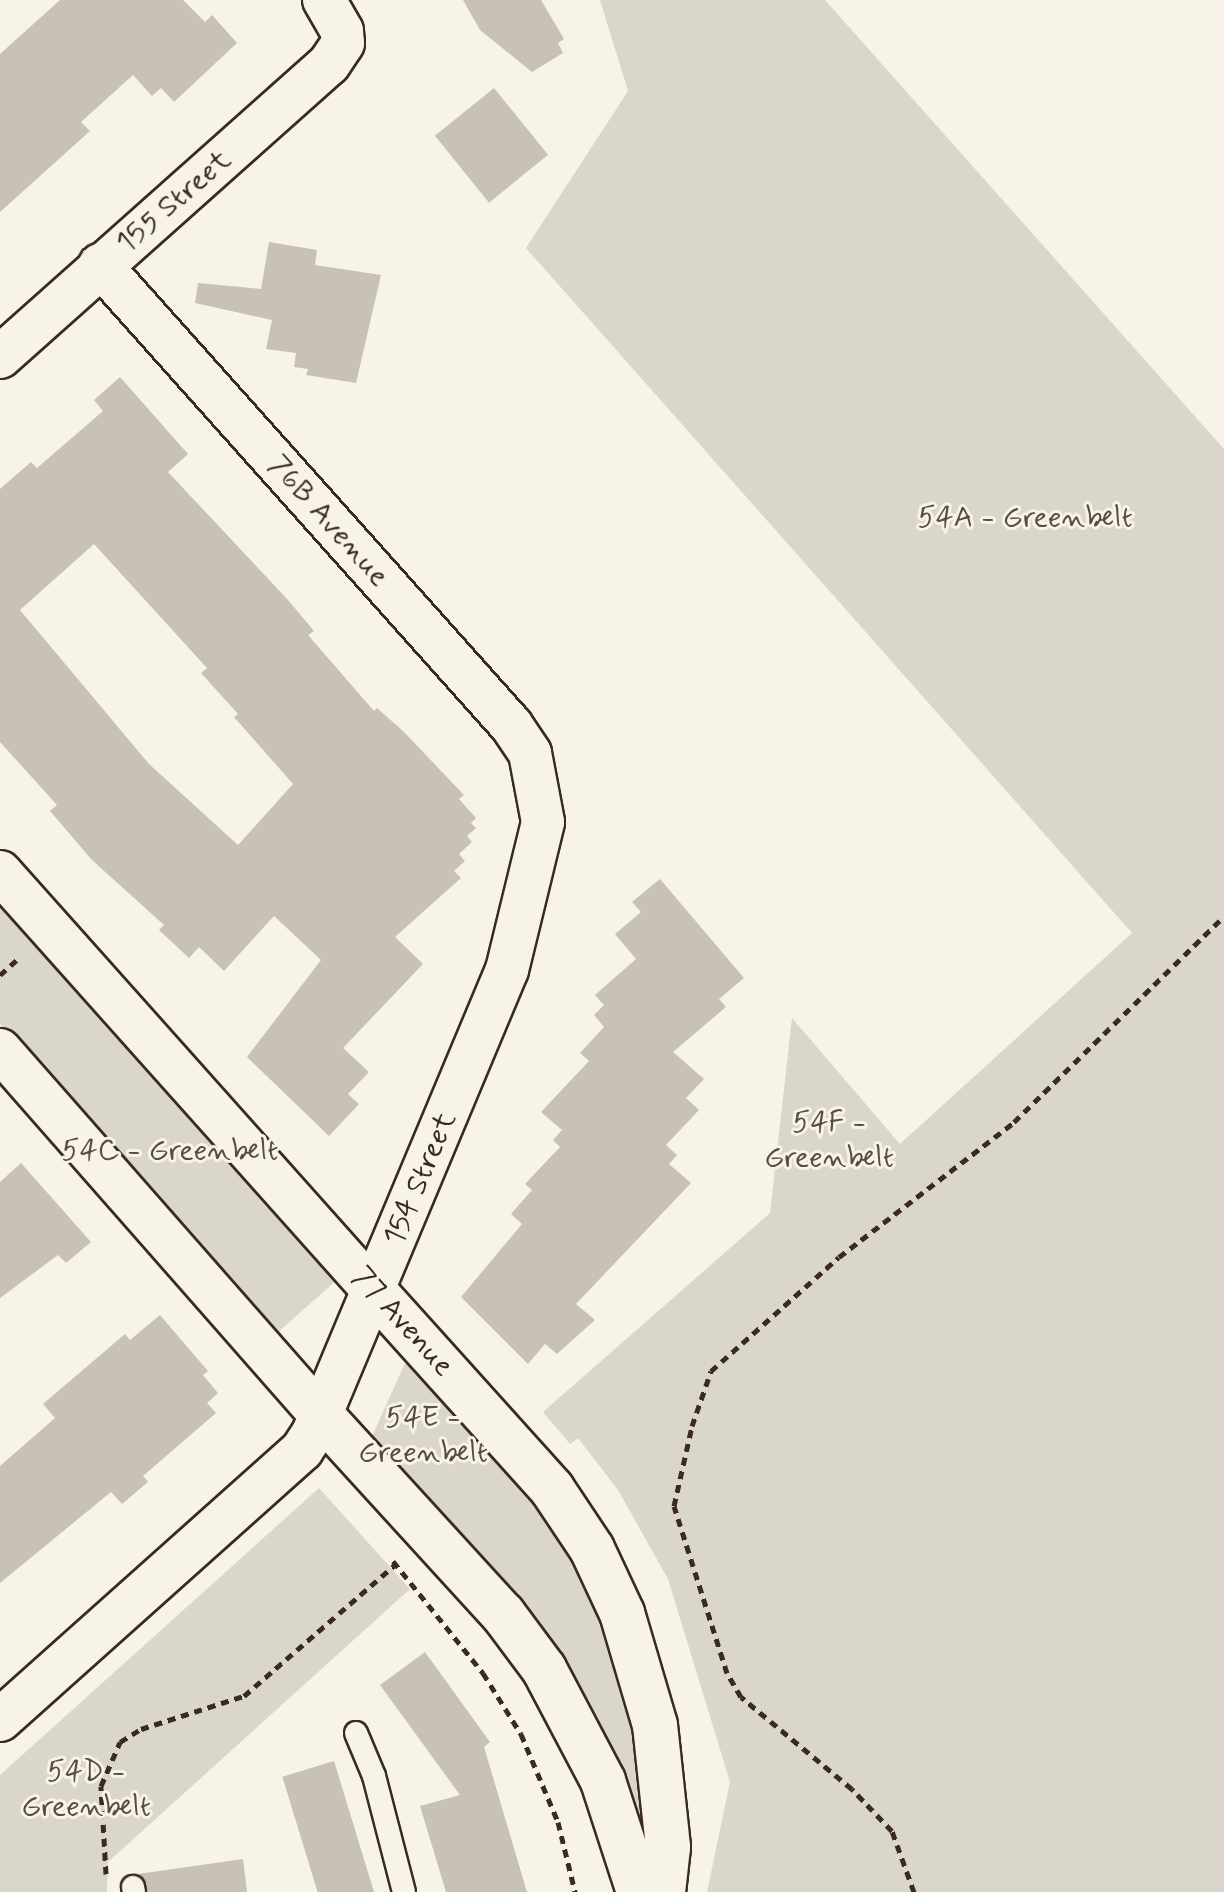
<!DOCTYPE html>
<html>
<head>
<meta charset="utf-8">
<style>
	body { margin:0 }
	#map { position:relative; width:1224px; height:1892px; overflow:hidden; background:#f7f3e8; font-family:Mynerve,sans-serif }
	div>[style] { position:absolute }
	.green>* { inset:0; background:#dbd6cb }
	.building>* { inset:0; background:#c8c1b6; transform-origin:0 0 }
	.path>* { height:5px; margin-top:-2.5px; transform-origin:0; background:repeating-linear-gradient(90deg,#3b2a1e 0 8px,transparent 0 14px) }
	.roads { filter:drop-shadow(2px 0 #3b2a1e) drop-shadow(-2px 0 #3b2a1e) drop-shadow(0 2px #3b2a1e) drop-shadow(0 -2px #3b2a1e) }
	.lane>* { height:22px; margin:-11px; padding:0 11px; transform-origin:11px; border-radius:11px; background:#f7f3e8 }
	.street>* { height:42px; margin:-21px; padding:0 21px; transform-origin:21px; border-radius:21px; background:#f7f3e8 }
	.secondary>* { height:44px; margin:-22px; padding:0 22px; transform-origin:22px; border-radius:22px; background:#f7f3e8 }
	span { translate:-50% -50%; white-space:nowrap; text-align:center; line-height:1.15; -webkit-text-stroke:6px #f7f3e8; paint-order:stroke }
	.street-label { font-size:30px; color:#3b2a1e }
	.park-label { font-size:30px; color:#5b4c41 }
</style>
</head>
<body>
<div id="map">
	<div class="green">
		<div style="clip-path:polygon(600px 0,825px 0,1224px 449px,1224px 1892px,707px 1892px,730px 1782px,668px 1579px,618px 1490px,578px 1438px,570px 1444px,543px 1412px,770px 1213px,792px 1018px,900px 1144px,1132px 933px,526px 248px,628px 91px)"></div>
		<div style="clip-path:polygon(0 898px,339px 1278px,276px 1334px,0 1024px)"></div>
		<div style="clip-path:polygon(410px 1352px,541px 1501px,584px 1571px,644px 1723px,646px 1851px,620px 1771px,589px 1705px,547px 1643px,369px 1443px)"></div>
		<div style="clip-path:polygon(319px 1488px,410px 1589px,108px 1862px,107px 1892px,0 1892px,0 1775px)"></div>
	</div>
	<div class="building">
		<div style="clip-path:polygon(60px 0,183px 0,205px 22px,212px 15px,237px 43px,174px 102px,161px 88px,152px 96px,133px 75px,81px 122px,90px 131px,0 212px,0 54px)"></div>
		<div style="clip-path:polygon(463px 0,541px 0,564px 39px,558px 43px,563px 53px,532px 72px,480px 30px)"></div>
		<div style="left:494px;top:88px;width:86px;height:76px;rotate:51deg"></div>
		<div style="clip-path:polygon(269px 242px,317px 250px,315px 265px,381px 275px,356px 383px,306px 375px,308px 369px,294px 367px,296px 353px,266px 349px,272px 320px,195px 303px,198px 283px,261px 289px)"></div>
		<div style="clip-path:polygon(evenodd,120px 377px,188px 454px,168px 472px,288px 600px,314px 631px,308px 635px,374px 711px,377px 708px,403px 731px,464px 795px,459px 799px,476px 818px,471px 823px,476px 828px,467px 836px,472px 842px,459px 854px,465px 861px,454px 871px,461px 878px,395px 937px,423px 964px,343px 1048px,369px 1072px,348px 1094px,359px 1104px,329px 1136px,247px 1057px,321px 960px,274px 916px,224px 971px,199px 947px,189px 958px,159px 930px,164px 925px,92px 860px,50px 811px,57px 805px,0 742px,0 489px,31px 462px,37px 468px,103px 411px,94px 400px,120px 377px,94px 544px,207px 668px,201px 673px,238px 714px,234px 717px,293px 784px,238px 845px,149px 764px,20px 610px,94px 544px)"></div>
		<div style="clip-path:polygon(660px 879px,744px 978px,719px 999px,726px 1007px,673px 1052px,704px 1079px,686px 1098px,699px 1110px,666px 1145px,677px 1155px,669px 1164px,691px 1183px,576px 1304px,595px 1320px,557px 1354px,545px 1344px,528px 1364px,461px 1297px,522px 1224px,511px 1214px,532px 1190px,525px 1184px,560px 1147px,553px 1140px,562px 1130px,541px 1112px,589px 1061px,580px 1053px,604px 1027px,594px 1015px,604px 1005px,595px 995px,636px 959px,615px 934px,641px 912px,632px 902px)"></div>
		<div style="clip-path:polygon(21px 1163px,91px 1242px,66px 1263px,58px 1255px,0 1298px,0 1182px)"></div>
		<div style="clip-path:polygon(160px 1315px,208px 1371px,203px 1375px,218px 1393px,207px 1403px,216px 1413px,143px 1476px,148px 1482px,122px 1504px,111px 1492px,0 1583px,0 1466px,55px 1418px,43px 1404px,125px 1334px,130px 1340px)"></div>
		<div style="clip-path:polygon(425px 1652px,490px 1742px,484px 1747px,527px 1892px,446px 1892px,420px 1806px,460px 1795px,380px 1685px)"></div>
		<div style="left:334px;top:1761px;width:137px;height:54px;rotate:73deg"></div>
		<div style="clip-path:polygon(243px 1859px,247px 1892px,148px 1892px,138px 1874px)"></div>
	</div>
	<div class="path">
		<div style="left:0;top:975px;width:27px;rotate:-42deg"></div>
		<div style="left:393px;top:1561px;width:144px;rotate:51.2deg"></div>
		<div style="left:483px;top:1673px;width:72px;rotate:58.1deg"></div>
		<div style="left:521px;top:1734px;width:95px;rotate:67.2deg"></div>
		<div style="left:558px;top:1822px;width:72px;rotate:76.3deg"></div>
		<div style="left:106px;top:1874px;width:88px;rotate:-93.3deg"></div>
		<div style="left:101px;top:1786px;width:48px;rotate:-66.6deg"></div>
		<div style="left:120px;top:1742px;width:25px;rotate:-32deg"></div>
		<div style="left:141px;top:1729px;width:108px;rotate:-17.8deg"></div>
		<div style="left:244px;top:1696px;width:201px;rotate:-41deg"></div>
		<div style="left:914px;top:1892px;width:65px;rotate:-109.8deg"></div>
		<div style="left:892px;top:1831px;width:58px;rotate:-133.6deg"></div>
		<div style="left:852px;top:1789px;width:144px;rotate:-140.3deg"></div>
		<div style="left:741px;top:1697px;width:28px;rotate:-120deg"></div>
		<div style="left:727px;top:1673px;width:175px;rotate:-107.6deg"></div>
		<div style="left:674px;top:1506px;width:82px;rotate:-77.3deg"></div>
		<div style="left:692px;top:1426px;width:58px;rotate:-70.9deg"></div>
		<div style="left:711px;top:1371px;width:171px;rotate:-41.7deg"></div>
		<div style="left:839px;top:1257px;width:221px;rotate:-37.6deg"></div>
		<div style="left:1014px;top:1122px;width:294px;rotate:-44.4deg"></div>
	</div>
	<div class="roads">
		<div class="lane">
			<div style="left:356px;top:1733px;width:47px;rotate:67.3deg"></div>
			<div style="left:374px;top:1776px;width:120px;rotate:75.5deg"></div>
			<div style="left:133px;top:1887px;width:5px;rotate:79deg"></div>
		</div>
		<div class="street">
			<div style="left:0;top:357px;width:441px;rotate:-41.7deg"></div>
			<div style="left:329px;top:64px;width:25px;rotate:-56deg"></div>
			<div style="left:343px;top:43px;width:12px;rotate:-95deg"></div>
			<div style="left:342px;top:31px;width:36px;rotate:-120deg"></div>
			<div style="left:0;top:872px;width:560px;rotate:48.26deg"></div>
			<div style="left:0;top:1050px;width:486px;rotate:48.7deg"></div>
			<div style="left:0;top:1720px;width:405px;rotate:-41.8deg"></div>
			<div style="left:302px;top:1450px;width:20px;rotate:-57deg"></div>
			<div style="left:313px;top:1433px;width:502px;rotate:-67.27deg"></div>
			<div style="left:507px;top:970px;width:152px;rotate:-76.3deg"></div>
			<div style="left:543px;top:822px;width:70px;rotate:-100.7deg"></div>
			<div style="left:530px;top:753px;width:34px;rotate:-124deg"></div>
			<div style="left:511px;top:725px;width:617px;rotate:-131.78deg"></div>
		</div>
		<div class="secondary">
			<div style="left:373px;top:1290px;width:268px;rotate:48deg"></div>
			<div style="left:552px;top:1489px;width:72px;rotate:56.3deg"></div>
			<div style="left:592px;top:1549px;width:71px;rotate:64.9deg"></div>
			<div style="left:622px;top:1613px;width:117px;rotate:73.6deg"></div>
			<div style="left:655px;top:1725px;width:123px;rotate:83.9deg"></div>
			<div style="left:668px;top:1847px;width:45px;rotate:96.3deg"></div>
			<div style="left:321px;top:1415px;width:270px;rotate:47.6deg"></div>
			<div style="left:503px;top:1614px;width:69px;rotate:53.3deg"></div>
			<div style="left:544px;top:1669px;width:127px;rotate:62.2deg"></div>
			<div style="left:603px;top:1781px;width:117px;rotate:72deg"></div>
		</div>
	</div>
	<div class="street-label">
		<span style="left:174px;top:202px;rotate:-41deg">155 Street</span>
		<span style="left:328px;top:521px;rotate:48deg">76B Avenue</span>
		<span style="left:421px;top:1179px;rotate:-67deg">154 Street</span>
		<span style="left:402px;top:1322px;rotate:48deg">77 Avenue</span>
	</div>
	<div class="park-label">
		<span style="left:1025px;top:518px">54A - Greenbelt</span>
		<span style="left:829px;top:1140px">54F -<br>Greenbelt</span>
		<span style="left:170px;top:1151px">54C - Greenbelt</span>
		<span style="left:423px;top:1435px">54E -<br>Greenbelt</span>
		<span style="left:86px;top:1789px">54D -<br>Greenbelt</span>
	</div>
</div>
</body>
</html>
